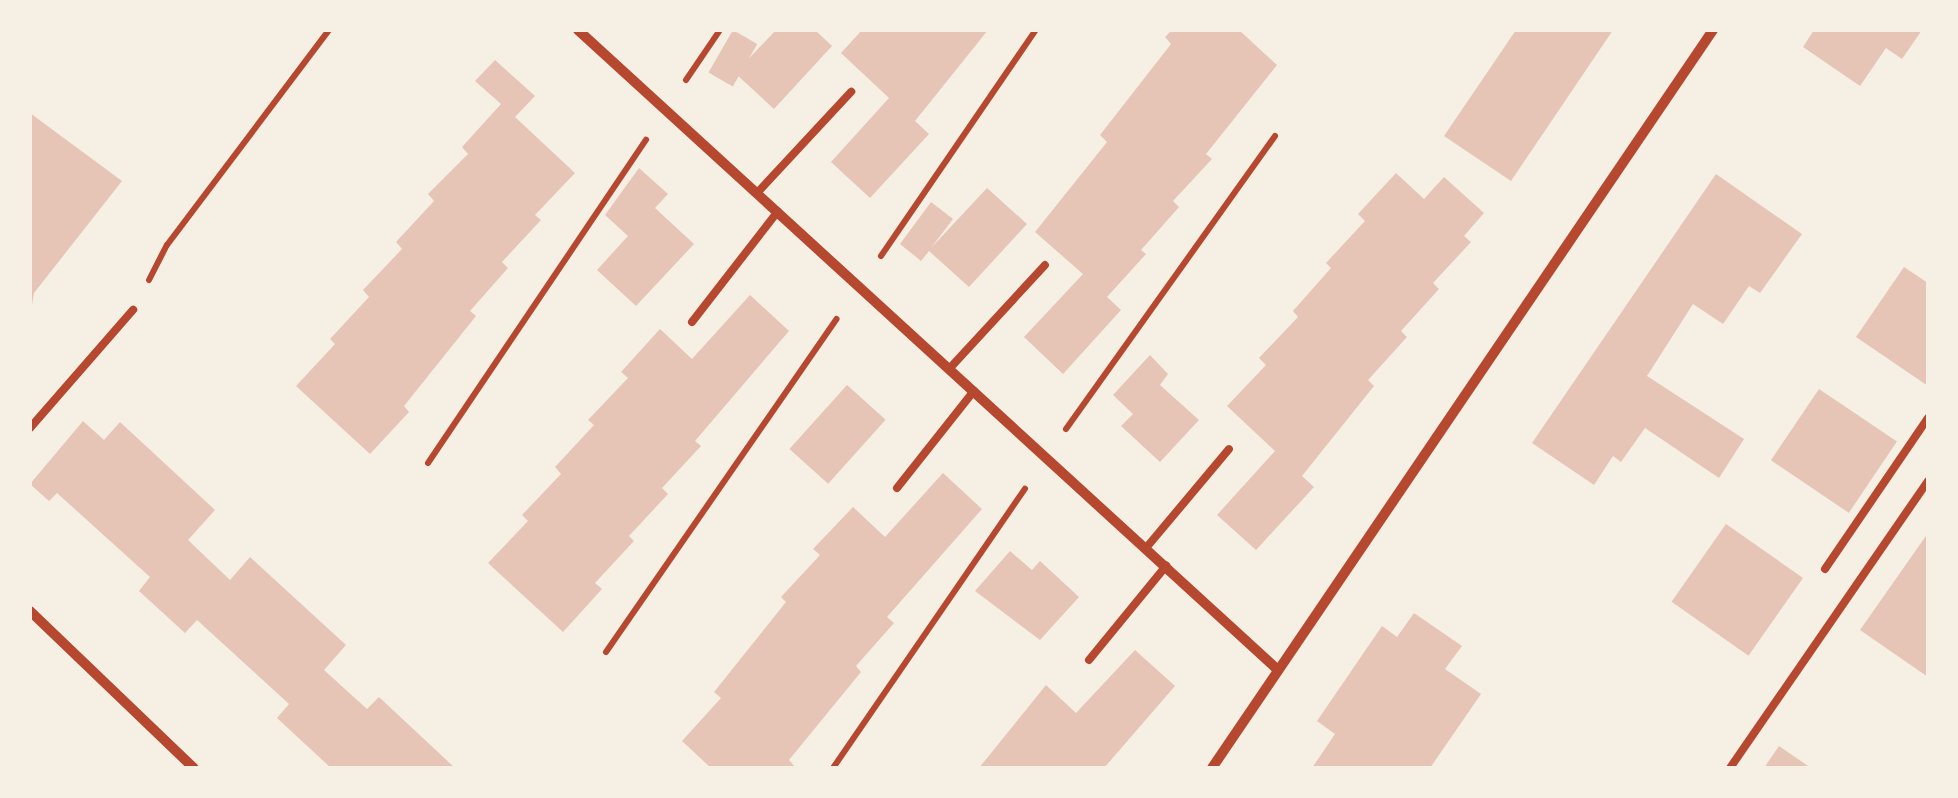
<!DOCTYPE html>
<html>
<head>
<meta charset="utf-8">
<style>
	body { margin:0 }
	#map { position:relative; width:1958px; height:798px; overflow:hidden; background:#f6efe4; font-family:Jost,sans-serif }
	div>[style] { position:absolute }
	.building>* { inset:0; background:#e6c5b7; transform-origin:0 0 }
	.path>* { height:6px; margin:-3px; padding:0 3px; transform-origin:3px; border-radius:3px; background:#b5482f }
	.service>* { height:8px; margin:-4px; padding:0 4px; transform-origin:4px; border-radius:4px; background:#b5482f }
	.minor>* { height:10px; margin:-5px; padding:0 5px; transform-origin:5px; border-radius:5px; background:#b5482f }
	span { translate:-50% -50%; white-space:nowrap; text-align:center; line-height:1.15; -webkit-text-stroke:8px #f6efe4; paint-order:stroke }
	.frame { position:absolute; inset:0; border:32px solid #f6efe4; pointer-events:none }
</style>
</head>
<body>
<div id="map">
	<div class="building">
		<div style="left:733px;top:30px;width:28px;height:49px;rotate:30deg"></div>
		<div style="clip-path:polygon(776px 30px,815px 30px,832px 46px,774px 109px,735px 73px)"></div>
		<div style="clip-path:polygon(862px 30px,988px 30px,915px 121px,929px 134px,870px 198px,831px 162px,889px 98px,841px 53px)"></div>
		<div style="clip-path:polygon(1172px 30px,1239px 30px,1277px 65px,1206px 154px,1212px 159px,1173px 201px,1179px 207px,1141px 250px,1146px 254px,1107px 297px,1121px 310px,1063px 374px,1024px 337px,1083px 274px,1035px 232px,1107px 142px,1100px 135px,1171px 44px,1165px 37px)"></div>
		<div style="clip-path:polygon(1516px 30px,1613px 30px,1511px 181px,1444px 136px)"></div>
		<div style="clip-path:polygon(1814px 30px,1922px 30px,1902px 59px,1886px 48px,1860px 86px,1803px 47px)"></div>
		<div style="clip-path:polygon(495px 60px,535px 96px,515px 117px,575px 173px,535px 215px,541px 220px,502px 262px,508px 268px,470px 311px,476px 316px,404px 406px,409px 412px,370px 454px,296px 386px,335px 344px,330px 339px,369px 297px,363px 290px,402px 249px,396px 242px,434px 201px,428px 194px,468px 154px,462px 147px,501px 104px,475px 81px)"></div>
		<div style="clip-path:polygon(30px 113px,122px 181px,34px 293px,31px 311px)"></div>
		<div style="clip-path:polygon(639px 168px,668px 194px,655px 208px,694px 244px,636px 306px,597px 270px,628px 236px,605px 215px)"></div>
		<div style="clip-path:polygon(1396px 173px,1424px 199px,1444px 177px,1484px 213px,1464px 236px,1471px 242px,1433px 283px,1439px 289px,1401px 331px,1407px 337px,1368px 380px,1374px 386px,1302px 476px,1314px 487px,1256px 550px,1217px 515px,1275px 451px,1227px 406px,1266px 365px,1259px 358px,1298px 317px,1293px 311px,1331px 268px,1326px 263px,1365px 221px,1358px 214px)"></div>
		<div style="clip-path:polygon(1716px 174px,1802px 234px,1760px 293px,1749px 286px,1723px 324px,1693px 304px,1647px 376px,1744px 439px,1719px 478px,1645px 428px,1621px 462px,1613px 456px,1594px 485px,1532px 443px)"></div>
		<div style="clip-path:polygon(987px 188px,1027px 224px,969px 287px,929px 251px,921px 261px,900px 244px,931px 202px,953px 219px,931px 248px)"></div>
		<div style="clip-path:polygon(1904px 267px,1928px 283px,1928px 386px,1856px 337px)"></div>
		<div style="clip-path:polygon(750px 295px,789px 331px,695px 441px,701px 446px,662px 488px,668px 494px,629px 536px,634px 541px,595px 583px,602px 589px,563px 632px,488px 563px,528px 521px,522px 515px,561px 474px,555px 467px,594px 425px,588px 420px,628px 378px,621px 372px,660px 329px,692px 359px)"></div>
		<div style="clip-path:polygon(1150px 355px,1168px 374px,1160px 385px,1199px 420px,1160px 462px,1121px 426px,1133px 414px,1113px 395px)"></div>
		<div style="left:847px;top:385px;width:52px;height:86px;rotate:42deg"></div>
		<div style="left:1819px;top:389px;width:94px;height:86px;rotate:34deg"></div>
		<div style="clip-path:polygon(83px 421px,104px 440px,120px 422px,215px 510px,188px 540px,230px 580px,250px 557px,346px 645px,324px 670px,367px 709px,379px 697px,455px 768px,331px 768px,277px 718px,289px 704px,197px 620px,185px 633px,139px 591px,150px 577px,57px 493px,49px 501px,30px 484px)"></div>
		<div style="clip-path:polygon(943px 473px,982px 509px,887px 617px,894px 623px,856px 666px,861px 672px,789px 760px,796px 768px,711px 768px,682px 741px,721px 698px,714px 692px,786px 602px,781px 597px,820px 555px,813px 549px,853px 507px,885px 537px)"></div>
		<div style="left:1726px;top:524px;width:94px;height:95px;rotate:35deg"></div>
		<div style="clip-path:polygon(1928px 533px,1928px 677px,1860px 630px)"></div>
		<div style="clip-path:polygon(1010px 551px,1032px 570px,1040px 561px,1079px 597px,1040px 640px,975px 591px)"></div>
		<div style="clip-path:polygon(1414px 613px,1462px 646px,1445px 669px,1481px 694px,1430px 768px,1312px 768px,1335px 734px,1317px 721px,1382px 626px,1397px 637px)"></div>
		<div style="clip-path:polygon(1135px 650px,1175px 686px,1104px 768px,979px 768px,1046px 685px,1076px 713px)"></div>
		<div style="clip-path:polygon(1779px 746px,1811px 768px,1764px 768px)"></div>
	</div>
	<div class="path">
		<div style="left:686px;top:80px;width:60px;rotate:-55.8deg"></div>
		<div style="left:881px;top:256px;width:274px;rotate:-55.6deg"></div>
		<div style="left:149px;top:280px;width:39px;rotate:-63deg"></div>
		<div style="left:167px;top:245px;width:269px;rotate:-53deg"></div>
		<div style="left:1066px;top:429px;width:360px;rotate:-54.5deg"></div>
		<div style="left:428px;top:463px;width:390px;rotate:-56deg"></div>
		<div style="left:606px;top:652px;width:405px;rotate:-55.3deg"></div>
		<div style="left:833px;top:768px;width:339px;rotate:-55.5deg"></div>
	</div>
	<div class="service">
		<div style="left:758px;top:192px;width:137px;rotate:-47.1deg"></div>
		<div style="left:692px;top:322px;width:140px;rotate:-52.2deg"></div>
		<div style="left:950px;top:368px;width:140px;rotate:-47.3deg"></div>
		<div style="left:30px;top:428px;width:157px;rotate:-48.9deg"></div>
		<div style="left:897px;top:488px;width:124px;rotate:-51.6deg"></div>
		<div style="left:1146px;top:548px;width:129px;rotate:-50deg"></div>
		<div style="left:1825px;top:569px;width:183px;rotate:-55.7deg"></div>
		<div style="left:1089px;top:660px;width:122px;rotate:-50.7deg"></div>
		<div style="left:1730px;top:768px;width:349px;rotate:-55.4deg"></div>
	</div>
	<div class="minor">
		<div style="left:578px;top:30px;width:948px;rotate:42.44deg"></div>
		<div style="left:30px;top:611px;width:227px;rotate:43.8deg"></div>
		<div style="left:1212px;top:768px;width:892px;rotate:-55.83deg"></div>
	</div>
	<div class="frame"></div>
</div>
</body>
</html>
